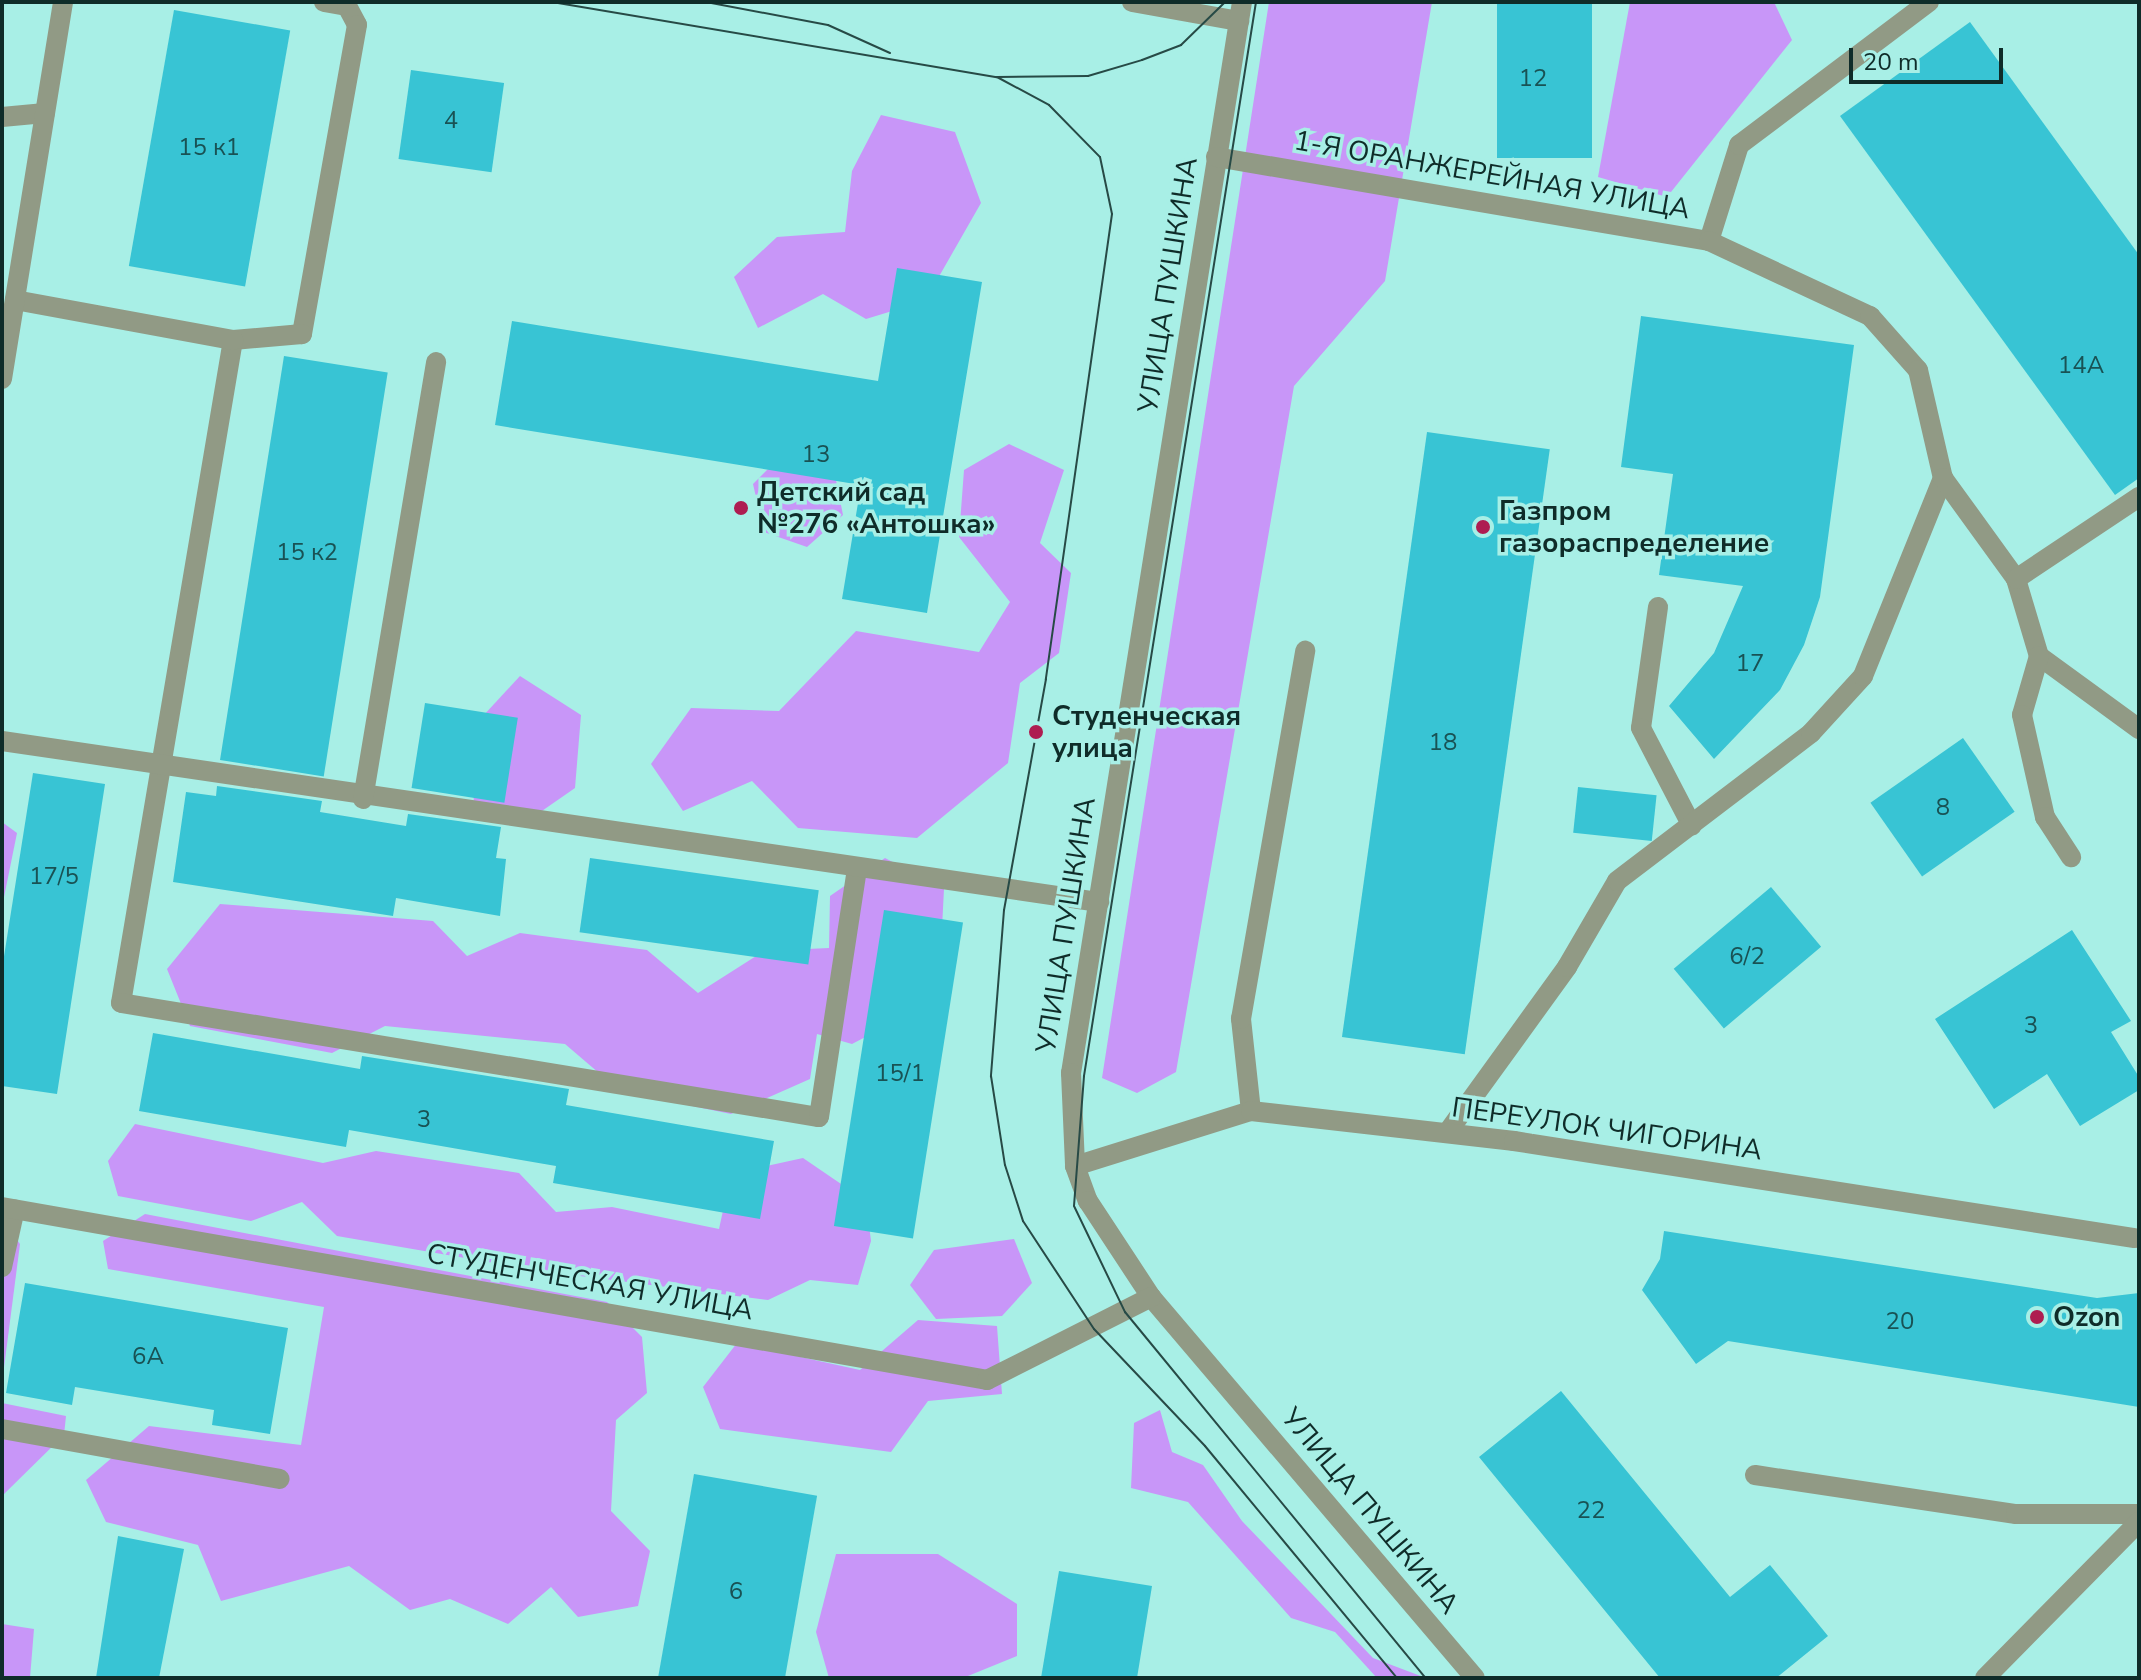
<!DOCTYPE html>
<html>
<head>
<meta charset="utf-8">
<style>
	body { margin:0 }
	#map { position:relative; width:2141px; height:1680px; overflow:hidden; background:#a8efe6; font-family:"Nunito Sans",sans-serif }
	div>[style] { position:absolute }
	.forest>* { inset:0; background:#c896f8 }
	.building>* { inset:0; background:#38c4d4; transform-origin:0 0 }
	.lane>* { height:20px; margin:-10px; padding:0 10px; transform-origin:10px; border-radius:10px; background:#919a85 }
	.street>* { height:20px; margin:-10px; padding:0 10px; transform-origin:10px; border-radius:10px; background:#919a85 }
	.tram>* { height:2px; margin:-1px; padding:0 1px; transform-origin:1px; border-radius:1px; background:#274a46 }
	.dots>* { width:22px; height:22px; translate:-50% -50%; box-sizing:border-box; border:4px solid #a8efe6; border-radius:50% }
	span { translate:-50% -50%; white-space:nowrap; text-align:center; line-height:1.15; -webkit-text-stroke:7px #a8efe6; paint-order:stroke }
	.number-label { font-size:24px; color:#195254 }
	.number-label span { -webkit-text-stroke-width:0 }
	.street-label { font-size:28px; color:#0f2c29 }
	.poi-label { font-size:28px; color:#0f2c29; font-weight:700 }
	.left { translate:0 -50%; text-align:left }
	.frame { position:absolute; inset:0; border:4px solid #0f2c29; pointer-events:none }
	.scale { position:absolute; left:1849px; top:48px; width:154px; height:36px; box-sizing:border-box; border:4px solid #0f2c29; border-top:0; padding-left:10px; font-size:24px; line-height:28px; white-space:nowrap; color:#0f2c29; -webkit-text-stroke:6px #a8efe6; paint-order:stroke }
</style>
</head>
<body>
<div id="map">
	<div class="forest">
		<div style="clip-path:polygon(1269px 2px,1432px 2px,1385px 281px,1294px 386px,1176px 1072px,1137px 1093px,1102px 1078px)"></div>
		<div style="clip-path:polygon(1630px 2px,1774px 2px,1792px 40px,1667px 197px,1598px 177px)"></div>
		<div style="clip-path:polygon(881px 115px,955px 132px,981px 203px,925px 301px,866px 319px,823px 294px,758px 328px,734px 277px,777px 237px,845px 232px,852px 171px)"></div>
		<div style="clip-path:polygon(1009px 444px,1064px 470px,1040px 543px,1071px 573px,1059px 653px,1020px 683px,1008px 763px,917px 838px,798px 828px,752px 781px,683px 811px,651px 764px,691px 708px,779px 711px,856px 631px,979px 652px,1010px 602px,959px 537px,964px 470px)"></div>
		<div style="clip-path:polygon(785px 452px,834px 470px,843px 515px,807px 547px,764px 532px,753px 484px)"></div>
		<div style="clip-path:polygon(520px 676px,581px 715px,575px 788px,539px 813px,474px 805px,471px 729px)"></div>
		<div style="clip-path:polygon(2px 822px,17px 833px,2px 907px)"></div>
		<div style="clip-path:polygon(885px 858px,944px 889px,942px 928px,898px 1020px,852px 1044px,817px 1034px,810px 1079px,731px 1114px,620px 1091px,565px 1044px,385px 1026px,332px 1053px,190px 1026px,167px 969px,220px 904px,433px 921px,467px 956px,520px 933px,647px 950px,698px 993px,764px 951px,829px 948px,830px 896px)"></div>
		<div style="clip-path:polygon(135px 1124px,323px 1163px,376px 1151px,519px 1173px,556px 1212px,612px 1207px,719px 1229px,731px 1174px,803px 1158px,866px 1201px,871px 1241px,858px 1285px,810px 1280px,768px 1300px,541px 1271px,337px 1236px,302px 1202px,251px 1221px,118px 1196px,108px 1161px)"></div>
		<div style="clip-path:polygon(145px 1214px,607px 1302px,642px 1337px,647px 1393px,616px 1420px,611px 1511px,650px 1551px,638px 1606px,578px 1617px,551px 1587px,508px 1624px,450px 1599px,410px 1610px,349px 1566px,221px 1601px,198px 1545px,106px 1522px,86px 1480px,149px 1426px,301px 1445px,324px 1307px,108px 1269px,103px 1241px)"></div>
		<div style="clip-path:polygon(4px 1221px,20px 1244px,2px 1383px,2px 1222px)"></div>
		<div style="clip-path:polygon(1014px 1239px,1032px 1283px,1002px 1316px,936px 1319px,910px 1285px,934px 1250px)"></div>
		<div style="clip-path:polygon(918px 1320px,997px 1326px,1002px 1394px,928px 1401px,891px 1452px,720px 1429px,703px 1387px,737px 1343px,860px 1370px)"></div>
		<div style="clip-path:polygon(2px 1403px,66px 1416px,64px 1435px,2px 1496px)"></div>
		<div style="clip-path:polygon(1160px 1410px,1172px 1452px,1203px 1465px,1242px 1521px,1373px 1658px,1426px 1678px,1377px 1678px,1335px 1632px,1291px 1618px,1188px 1502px,1131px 1488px,1134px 1423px)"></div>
		<div style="clip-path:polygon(836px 1554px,938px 1554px,1017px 1604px,1017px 1656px,963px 1678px,829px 1678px,816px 1632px)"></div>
		<div style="clip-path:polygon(2px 1624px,34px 1629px,30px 1678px,2px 1678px)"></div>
	</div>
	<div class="building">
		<div style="left:1497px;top:2px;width:95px;height:156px"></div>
		<div style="left:174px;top:10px;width:118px;height:260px;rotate:10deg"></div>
		<div style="clip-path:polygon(1970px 22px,2139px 255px,2139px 478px,2115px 495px,1840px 116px)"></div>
		<div style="left:411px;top:70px;width:94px;height:90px;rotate:8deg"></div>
		<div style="clip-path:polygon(897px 268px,982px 282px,927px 613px,842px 599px,861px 485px,495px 425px,512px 321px,878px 381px)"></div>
		<div style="clip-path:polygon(1641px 316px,1854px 345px,1820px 597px,1804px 645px,1780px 690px,1714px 759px,1669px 706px,1714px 653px,1743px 586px,1659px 575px,1673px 474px,1621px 467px)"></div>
		<div style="left:284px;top:356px;width:105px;height:409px;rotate:9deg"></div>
		<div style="left:1427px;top:432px;width:124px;height:611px;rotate:8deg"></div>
		<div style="left:425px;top:703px;width:94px;height:86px;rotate:9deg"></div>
		<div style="left:1963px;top:738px;width:90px;height:113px;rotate:55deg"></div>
		<div style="clip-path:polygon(33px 773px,105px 784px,57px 1094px,2px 1086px,2px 969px)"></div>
		<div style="clip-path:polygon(217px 786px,322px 801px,320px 812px,406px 826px,408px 814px,501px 827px,496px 858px,506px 859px,500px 916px,396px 898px,393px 916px,173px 882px,186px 792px,216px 796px)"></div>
		<div style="left:1578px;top:787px;width:79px;height:46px;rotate:6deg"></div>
		<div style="left:590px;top:858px;width:231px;height:75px;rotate:8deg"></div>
		<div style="left:1771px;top:887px;width:78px;height:127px;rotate:50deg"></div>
		<div style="left:884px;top:910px;width:80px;height:320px;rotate:9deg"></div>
		<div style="clip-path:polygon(2072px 930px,2131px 1021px,2111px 1032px,2139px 1077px,2139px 1090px,2080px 1126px,2047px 1074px,1994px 1109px,1935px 1019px)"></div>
		<div style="clip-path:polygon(153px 1033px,360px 1069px,362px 1056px,569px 1089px,566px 1105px,774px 1141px,760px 1219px,553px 1183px,556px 1166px,349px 1130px,346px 1147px,139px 1111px)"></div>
		<div style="clip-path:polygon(1664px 1231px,2097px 1298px,2139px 1293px,2139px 1407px,1728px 1341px,1696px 1364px,1642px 1290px,1660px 1259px)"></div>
		<div style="clip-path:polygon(25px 1283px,288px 1328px,270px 1434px,212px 1425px,214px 1410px,75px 1387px,72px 1405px,6px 1393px)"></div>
		<div style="clip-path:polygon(1561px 1391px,1730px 1597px,1770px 1565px,1828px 1636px,1776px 1678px,1660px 1678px,1479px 1457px)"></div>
		<div style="left:694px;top:1474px;width:125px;height:207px;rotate:10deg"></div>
		<div style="clip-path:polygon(118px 1536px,184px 1549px,159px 1678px,96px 1678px)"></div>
		<div style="clip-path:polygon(1059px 1571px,1152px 1586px,1137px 1678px,1041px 1678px)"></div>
	</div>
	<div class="lane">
		<div style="left:324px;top:2px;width:23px;rotate:10deg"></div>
		<div style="left:347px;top:6px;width:21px;rotate:62deg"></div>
		<div style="left:357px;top:25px;width:314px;rotate:100.1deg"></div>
		<div style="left:302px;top:334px;width:69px;rotate:175deg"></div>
		<div style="left:233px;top:340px;width:672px;rotate:99.59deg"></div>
		<div style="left:121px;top:1003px;width:707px;rotate:9.28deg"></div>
		<div style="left:819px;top:1117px;width:252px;rotate:-81.3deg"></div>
		<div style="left:1132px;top:2px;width:109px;rotate:10.1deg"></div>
		<div style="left:2px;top:117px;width:43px;rotate:-5.3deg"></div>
		<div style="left:15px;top:300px;width:222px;rotate:10.4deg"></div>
		<div style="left:1658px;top:607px;width:122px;rotate:98deg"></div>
		<div style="left:1641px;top:728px;width:110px;rotate:62.5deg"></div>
		<div style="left:2039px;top:656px;width:124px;rotate:36.1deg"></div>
		<div style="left:2px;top:741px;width:1109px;rotate:8.35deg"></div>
		<div style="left:363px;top:799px;width:443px;rotate:-80.5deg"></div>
		<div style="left:1251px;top:1111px;width:93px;rotate:-96.2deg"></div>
		<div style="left:1241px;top:1019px;width:374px;rotate:-80.1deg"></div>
		<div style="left:1447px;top:1133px;width:205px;rotate:-54.1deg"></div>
		<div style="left:1567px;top:967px;width:99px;rotate:-59.8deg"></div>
		<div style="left:1617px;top:881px;width:244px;rotate:-37.3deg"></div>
		<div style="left:1811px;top:733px;width:77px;rotate:-47.6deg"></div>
		<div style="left:1863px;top:676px;width:214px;rotate:-68deg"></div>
		<div style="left:2px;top:1267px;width:59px;rotate:-77.4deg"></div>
		<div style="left:2px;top:1429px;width:282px;rotate:10.2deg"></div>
		<div style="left:1755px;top:1475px;width:264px;rotate:8.5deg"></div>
		<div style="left:2016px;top:1514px;width:123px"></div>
		<div style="left:1985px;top:1678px;width:219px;rotate:-45.4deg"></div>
	</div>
	<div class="street">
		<div style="left:1242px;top:2px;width:1085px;rotate:99.07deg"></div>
		<div style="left:1071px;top:1073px;width:93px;rotate:87.5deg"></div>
		<div style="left:1075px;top:1166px;width:37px;rotate:70deg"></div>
		<div style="left:1088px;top:1201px;width:115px;rotate:56.7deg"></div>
		<div style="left:1151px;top:1297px;width:500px;rotate:49.62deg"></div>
		<div style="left:1216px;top:157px;width:500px;rotate:9.67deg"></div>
		<div style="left:1709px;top:241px;width:101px;rotate:-72.6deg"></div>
		<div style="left:1739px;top:145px;width:238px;rotate:-37deg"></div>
		<div style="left:1709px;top:241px;width:178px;rotate:25deg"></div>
		<div style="left:1870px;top:316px;width:72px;rotate:48.4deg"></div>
		<div style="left:1918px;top:370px;width:111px;rotate:77deg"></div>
		<div style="left:1943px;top:478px;width:125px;rotate:54.1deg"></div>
		<div style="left:2016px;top:579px;width:80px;rotate:73.4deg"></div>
		<div style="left:2039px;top:656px;width:61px;rotate:106.1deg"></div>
		<div style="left:2022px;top:715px;width:105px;rotate:77.3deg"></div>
		<div style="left:2045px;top:817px;width:48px;rotate:57deg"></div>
		<div style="left:2px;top:379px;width:382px;rotate:-80.8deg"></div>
		<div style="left:2016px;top:579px;width:148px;rotate:-33.7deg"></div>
		<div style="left:1075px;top:1166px;width:184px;rotate:-17.4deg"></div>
		<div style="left:1251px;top:1111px;width:265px;rotate:6.5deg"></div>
		<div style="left:1514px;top:1141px;width:628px;rotate:8.89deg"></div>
		<div style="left:2px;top:1207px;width:1000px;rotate:9.96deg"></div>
		<div style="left:987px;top:1380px;width:184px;rotate:-26.8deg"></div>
	</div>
	<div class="tram">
		<div style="left:552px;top:2px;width:451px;rotate:9.6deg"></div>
		<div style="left:997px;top:77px;width:91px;rotate:-0.6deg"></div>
		<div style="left:1088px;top:76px;width:56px;rotate:-16.5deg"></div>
		<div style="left:1142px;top:60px;width:42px;rotate:-21deg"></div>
		<div style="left:1181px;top:45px;width:62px;rotate:-44.3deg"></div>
		<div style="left:706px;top:2px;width:124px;rotate:10.7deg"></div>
		<div style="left:828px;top:25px;width:68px;rotate:24.3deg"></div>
		<div style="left:1256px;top:2px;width:1088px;rotate:99.1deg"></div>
		<div style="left:1084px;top:1076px;width:130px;rotate:94.4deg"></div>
		<div style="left:1074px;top:1206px;width:118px;rotate:64.3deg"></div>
		<div style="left:1125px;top:1312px;width:474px;rotate:50.6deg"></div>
		<div style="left:997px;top:77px;width:59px;rotate:28.3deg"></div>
		<div style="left:1049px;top:105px;width:73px;rotate:45.6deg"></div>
		<div style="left:1100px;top:157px;width:58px;rotate:78.1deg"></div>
		<div style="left:1112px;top:214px;width:470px;rotate:98.1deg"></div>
		<div style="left:1046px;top:679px;width:235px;rotate:100.3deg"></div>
		<div style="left:1004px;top:910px;width:167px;rotate:94.5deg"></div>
		<div style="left:991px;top:1076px;width:90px;rotate:81.1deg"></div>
		<div style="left:1005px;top:1165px;width:59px;rotate:72.2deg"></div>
		<div style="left:1023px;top:1221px;width:129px;rotate:56.7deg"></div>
		<div style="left:1094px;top:1329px;width:161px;rotate:46.5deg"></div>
		<div style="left:1205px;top:1446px;width:301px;rotate:50.4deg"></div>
	</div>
	<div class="dots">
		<div style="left:741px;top:508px;background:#ae1d51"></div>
		<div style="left:1483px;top:527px;background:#ae1d51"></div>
		<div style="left:1036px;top:732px;background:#ae1d51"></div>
		<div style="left:2037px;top:1317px;background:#ae1d51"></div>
	</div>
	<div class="number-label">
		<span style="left:1533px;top:79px">12</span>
		<span style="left:451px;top:121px">4</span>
		<span style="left:209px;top:148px">15 к1</span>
		<span style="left:2081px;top:366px">14А</span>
		<span style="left:816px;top:455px">13</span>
		<span style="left:307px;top:553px">15 к2</span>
		<span style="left:1750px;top:664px">17</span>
		<span style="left:1443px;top:743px">18</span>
		<span style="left:1943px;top:808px">8</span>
		<span style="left:54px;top:877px">17/5</span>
		<span style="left:1747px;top:957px">6/2</span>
		<span style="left:2031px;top:1026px">3</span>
		<span style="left:900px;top:1074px">15/1</span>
		<span style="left:424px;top:1120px">3</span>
		<span style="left:1900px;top:1322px">20</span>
		<span style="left:148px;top:1357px">6А</span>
		<span style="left:1591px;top:1511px">22</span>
		<span style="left:736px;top:1592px">6</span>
	</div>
	<div class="street-label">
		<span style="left:1492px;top:175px;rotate:10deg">1-Я ОРАНЖЕРЕЙНАЯ УЛИЦА</span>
		<span style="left:1168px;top:285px;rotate:-81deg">УЛИЦА ПУШКИНА</span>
		<span style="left:1066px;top:925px;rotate:-81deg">УЛИЦА ПУШКИНА</span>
		<span style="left:1607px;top:1129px;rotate:8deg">ПЕРЕУЛОК ЧИГОРИНА</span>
		<span style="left:590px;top:1282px;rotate:10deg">СТУДЕНЧЕСКАЯ УЛИЦА</span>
		<span style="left:1370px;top:1511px;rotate:50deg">УЛИЦА ПУШКИНА</span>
	</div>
	<div class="poi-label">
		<span class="left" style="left:757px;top:508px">Детский сад<br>№276 «Антошка»</span>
		<span class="left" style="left:1499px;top:527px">Газпром<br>газораспределение</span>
		<span class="left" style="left:1052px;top:732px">Студенческая<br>улица</span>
		<span class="left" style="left:2053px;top:1317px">Ozon</span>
	</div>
	<div class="frame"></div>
	<div class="scale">20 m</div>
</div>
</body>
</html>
